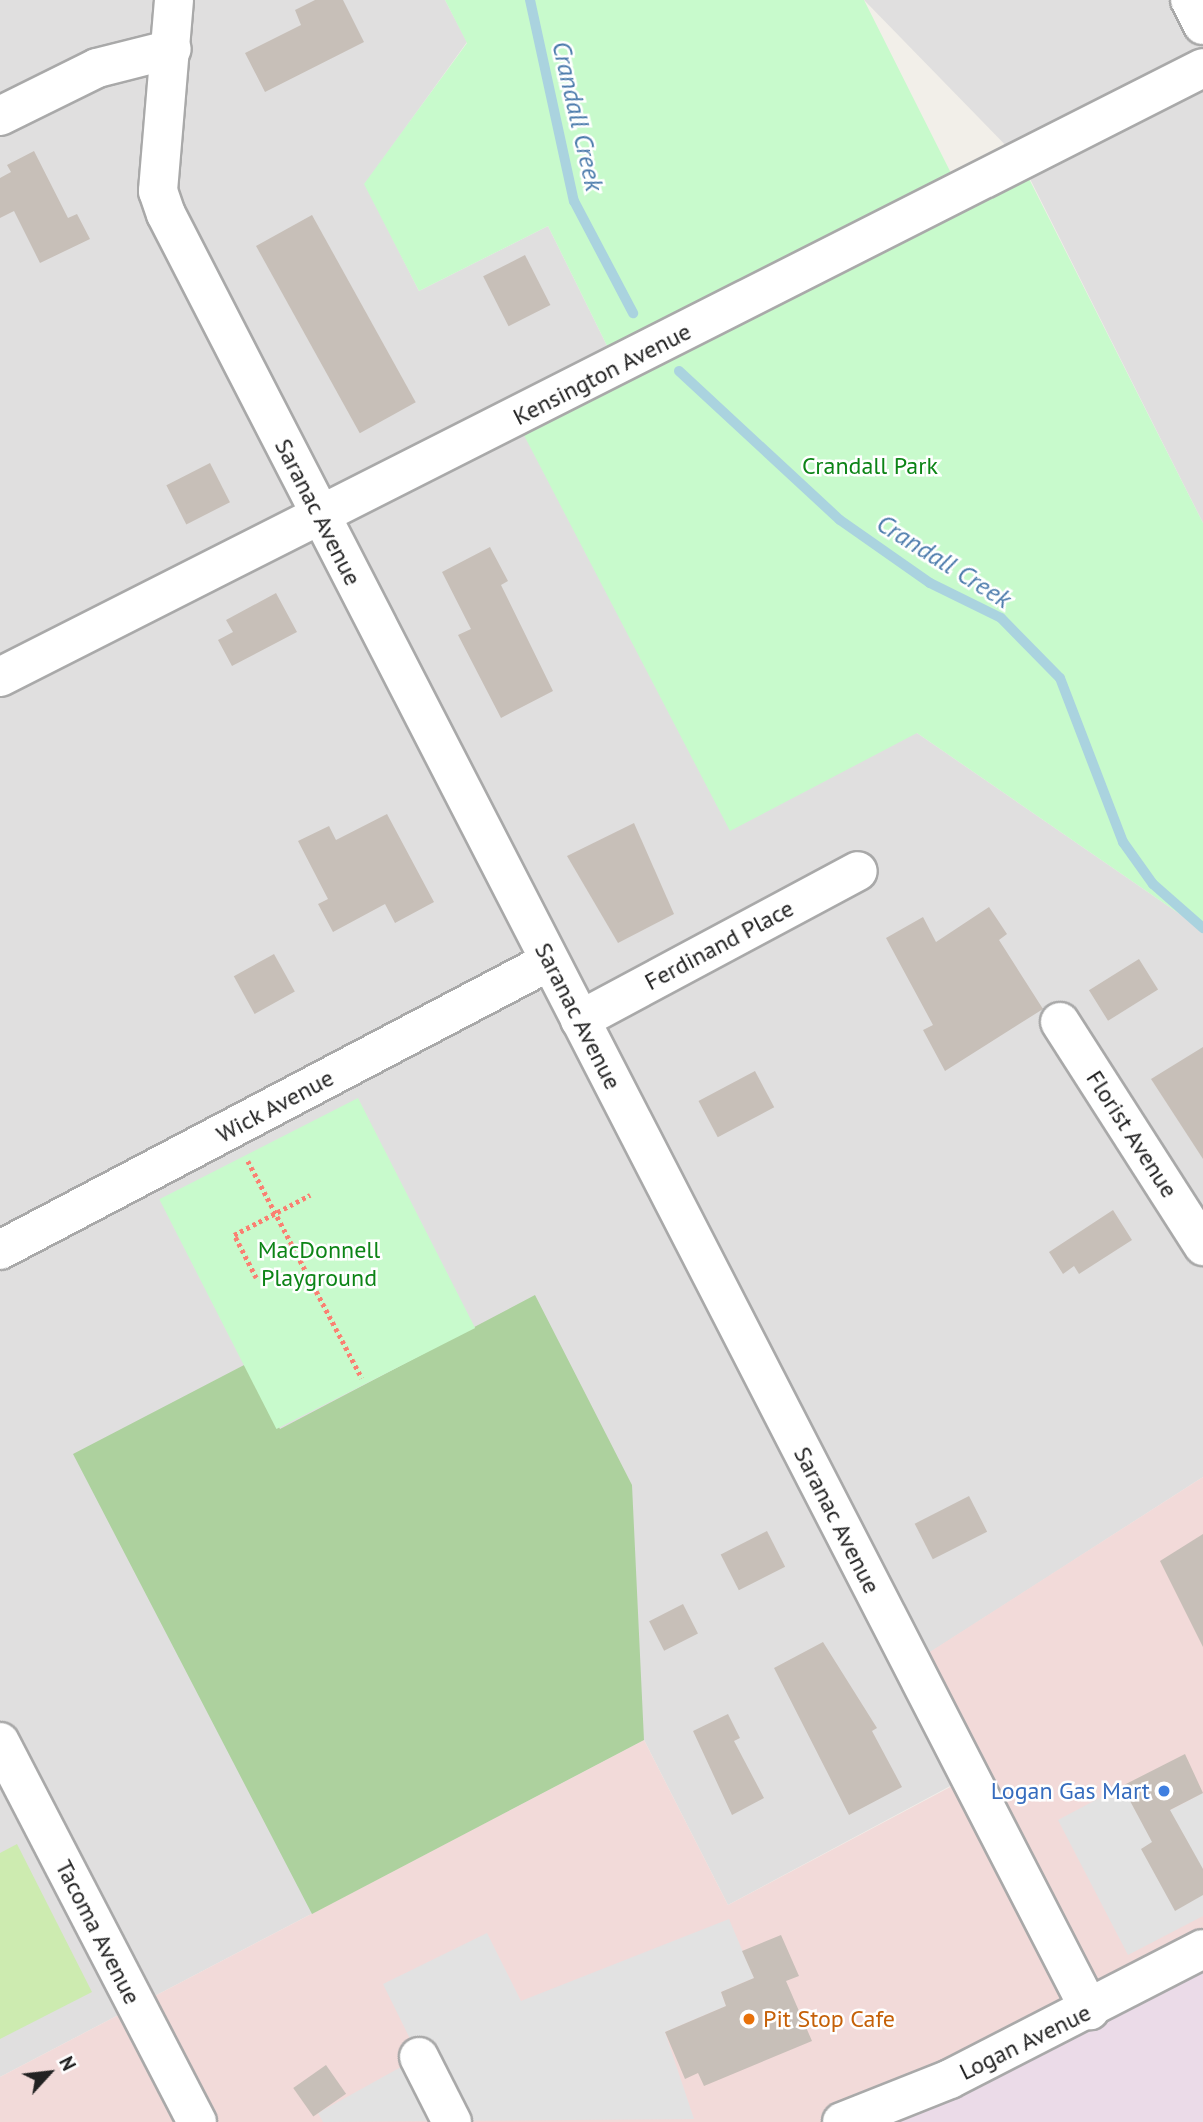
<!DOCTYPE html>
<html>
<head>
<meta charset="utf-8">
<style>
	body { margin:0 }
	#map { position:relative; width:1203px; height:2122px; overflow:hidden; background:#f2efe9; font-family:"PT Sans",sans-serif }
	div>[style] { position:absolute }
	.residential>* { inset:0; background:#e0dfdf }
	.commercial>* { inset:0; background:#f2dad9 }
	.industrial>* { inset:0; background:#ebdbe8 }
	.grass>* { inset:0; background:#cdebb0 }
	.forest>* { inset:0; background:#add19e }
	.park>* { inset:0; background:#c8facc; transform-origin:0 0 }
	.parking>* { inset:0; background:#e2e2e2 }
	.stream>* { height:10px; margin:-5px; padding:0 5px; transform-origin:5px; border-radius:5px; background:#aad3df }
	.building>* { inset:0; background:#c7bfb8; transform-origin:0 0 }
	.path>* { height:4.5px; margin-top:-2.25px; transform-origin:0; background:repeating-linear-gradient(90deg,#fa8072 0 3.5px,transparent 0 7px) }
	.roads { filter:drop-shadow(2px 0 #a9a9a9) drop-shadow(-2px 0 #a9a9a9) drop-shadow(0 2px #a9a9a9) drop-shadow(0 -2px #a9a9a9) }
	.minor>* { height:38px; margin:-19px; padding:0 19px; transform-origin:19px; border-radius:19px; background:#fff }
	.dots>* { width:19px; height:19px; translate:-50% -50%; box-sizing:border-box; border:4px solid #fff; border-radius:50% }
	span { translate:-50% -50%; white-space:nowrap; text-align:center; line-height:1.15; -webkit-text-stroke:5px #fff; paint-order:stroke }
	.street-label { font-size:24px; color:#222 }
	.park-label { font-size:24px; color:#0c8416 }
	.shop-label { font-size:24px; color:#366cbe }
	.right { translate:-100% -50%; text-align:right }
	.food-label { font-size:24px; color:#c56008 }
	.left { translate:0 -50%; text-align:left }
	.water-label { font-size:26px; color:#4a7aab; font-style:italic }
	.north { position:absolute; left:14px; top:2038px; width:70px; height:70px; -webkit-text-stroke:5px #fff; paint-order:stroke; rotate:63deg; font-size:19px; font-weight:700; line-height:28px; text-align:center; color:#222 }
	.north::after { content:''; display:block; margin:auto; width:24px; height:32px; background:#222; clip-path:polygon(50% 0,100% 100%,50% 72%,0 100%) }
</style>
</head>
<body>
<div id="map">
	<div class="residential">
		<div style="clip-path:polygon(0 0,445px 0,467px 42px,365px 184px,419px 291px,548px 226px,617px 366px,917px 733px,1203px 930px,1203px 1477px,912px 1664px,969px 1776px,728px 1905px,644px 1740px,0 2077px)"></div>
		<div style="clip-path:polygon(864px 0,1203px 0,1203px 523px,1021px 161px)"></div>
	</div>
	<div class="commercial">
		<div style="clip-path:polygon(1203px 1477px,1203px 1949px,889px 2122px,0 2122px,0 2077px,644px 1740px,728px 1905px,969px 1777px,911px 1664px)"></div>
	</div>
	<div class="industrial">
		<div style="clip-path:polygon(1203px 1949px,1203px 2122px,889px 2122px)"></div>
	</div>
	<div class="grass">
		<div style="clip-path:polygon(17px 1844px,92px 1992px,0 2039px,0 1853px)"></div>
	</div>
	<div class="forest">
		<div style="clip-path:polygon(535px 1295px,632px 1485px,644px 1740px,312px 1914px,73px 1454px,246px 1364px,280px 1429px)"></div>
	</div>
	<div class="park">
		<div style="clip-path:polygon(445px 0,864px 0,960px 191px,1020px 161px,1203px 523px,1203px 930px,917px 733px,730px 831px,515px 418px,617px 366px,548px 226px,419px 291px,364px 184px,467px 43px)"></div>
		<div style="left:358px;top:1098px;width:258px;height:223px;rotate:63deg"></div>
	</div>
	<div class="parking">
		<div style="clip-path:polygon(1122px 1786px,1143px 1824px,1203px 1793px,1203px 1916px,1128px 1955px,1058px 1820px)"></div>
		<div style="clip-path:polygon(729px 1919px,754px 1978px,721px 1992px,726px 2006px,665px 2032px,694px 2119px,323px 2122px,318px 2113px,419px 2057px,383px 1984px,487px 1933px,521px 2001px)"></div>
	</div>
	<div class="stream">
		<div style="left:530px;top:0;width:206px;rotate:77.7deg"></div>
		<div style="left:574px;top:201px;width:127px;rotate:62.2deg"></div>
		<div style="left:679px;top:371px;width:219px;rotate:42.8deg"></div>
		<div style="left:840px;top:520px;width:110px;rotate:35deg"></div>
		<div style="left:930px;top:583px;width:79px;rotate:26.2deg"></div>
		<div style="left:1001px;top:618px;width:84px;rotate:45.5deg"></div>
		<div style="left:1060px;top:678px;width:176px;rotate:69deg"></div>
		<div style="left:1123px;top:842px;width:52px;rotate:54.5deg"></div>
		<div style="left:1153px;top:884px;width:67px;rotate:41.3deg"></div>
	</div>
	<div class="building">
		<div style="clip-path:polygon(315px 0,343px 0,364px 42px,265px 92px,245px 53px,301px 25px,295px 10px)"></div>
		<div style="clip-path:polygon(34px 151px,68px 218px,77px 214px,90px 239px,40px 263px,14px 211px,0 218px,0 178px,11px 172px,7px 165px)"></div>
		<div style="left:312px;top:215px;width:214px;height:64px;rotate:61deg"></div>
		<div style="left:525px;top:255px;width:56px;height:47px;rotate:63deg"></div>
		<div style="left:210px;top:463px;width:44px;height:49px;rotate:63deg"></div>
		<div style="clip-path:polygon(490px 547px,508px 581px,501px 585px,553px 691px,501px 718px,458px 635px,471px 629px,442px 572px)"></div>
		<div style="clip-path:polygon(276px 593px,297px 632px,232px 666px,218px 640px,233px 632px,226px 620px)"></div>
		<div style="clip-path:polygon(387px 814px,434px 902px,395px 923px,385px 904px,333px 932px,318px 904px,328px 899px,298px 841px,329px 826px,336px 840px)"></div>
		<div style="clip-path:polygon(634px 823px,674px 914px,618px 943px,567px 856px)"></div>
		<div style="clip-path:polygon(989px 907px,1007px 934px,999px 940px,1043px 1009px,945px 1071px,923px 1030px,933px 1025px,886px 938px,923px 917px,936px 942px)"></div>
		<div style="left:274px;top:954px;width:43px;height:46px;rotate:61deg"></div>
		<div style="left:1139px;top:959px;width:36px;height:59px;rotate:58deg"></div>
		<div style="clip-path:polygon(1203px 1047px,1203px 1159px,1151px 1079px)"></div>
		<div style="left:755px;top:1071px;width:41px;height:64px;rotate:62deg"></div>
		<div style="clip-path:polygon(1113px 1210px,1132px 1240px,1079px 1274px,1074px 1266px,1063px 1274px,1049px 1252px)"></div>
		<div style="left:969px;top:1496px;width:40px;height:61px;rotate:63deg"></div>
		<div style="left:767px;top:1531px;width:40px;height:52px;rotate:63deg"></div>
		<div style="clip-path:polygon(1203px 1534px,1203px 1647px,1160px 1561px)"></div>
		<div style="left:683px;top:1604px;width:33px;height:38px;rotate:63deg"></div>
		<div style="clip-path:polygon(823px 1642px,877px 1728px,872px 1731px,902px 1787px,849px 1815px,774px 1668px)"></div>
		<div style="clip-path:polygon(728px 1714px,740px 1738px,734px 1741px,764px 1798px,732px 1815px,693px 1731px)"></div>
		<div style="clip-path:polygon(1185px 1754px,1203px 1793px,1170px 1810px,1203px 1869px,1203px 1895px,1175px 1911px,1141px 1849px,1152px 1842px,1122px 1786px)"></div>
		<div style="clip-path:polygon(781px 1935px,799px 1976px,786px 1981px,812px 2041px,704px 2086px,698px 2073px,685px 2079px,665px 2032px,726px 2006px,721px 1992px,754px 1978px,742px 1951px)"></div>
		<div style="left:326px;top:2065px;width:35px;height:40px;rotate:55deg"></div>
	</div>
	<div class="path">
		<div style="left:248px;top:1161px;width:245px;rotate:62.3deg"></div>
		<div style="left:256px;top:1278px;width:48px;rotate:-117.1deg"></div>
		<div style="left:234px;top:1235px;width:86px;rotate:-27.8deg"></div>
	</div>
	<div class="roads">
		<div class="minor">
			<div style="left:174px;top:0;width:192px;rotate:94.8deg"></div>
			<div style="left:158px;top:191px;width:24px;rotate:71deg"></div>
			<div style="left:166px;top:214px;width:2020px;rotate:62.78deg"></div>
			<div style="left:1190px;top:0;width:28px;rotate:63deg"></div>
			<div style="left:0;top:116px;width:108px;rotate:-26.3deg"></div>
			<div style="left:97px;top:68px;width:77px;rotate:-14.2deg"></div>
			<div style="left:0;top:677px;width:1348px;rotate:-26.85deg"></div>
			<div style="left:580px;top:1020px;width:315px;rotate:-28.2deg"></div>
			<div style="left:1060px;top:1022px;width:266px;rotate:57.4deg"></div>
			<div style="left:0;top:1250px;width:621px;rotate:-27.72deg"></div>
			<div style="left:0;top:1742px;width:428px;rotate:62.6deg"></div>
			<div style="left:419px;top:2057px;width:73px;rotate:63.1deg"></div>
			<div style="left:842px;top:2122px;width:116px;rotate:-21.7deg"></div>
			<div style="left:950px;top:2079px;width:284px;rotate:-27.2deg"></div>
		</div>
	</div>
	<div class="dots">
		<div style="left:1164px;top:1791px;background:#3f7fe0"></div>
		<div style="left:749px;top:2019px;background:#e8710a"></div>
	</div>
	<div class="street-label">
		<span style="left:602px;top:374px;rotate:-27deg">Kensington Avenue</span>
		<span style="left:318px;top:512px;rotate:63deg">Saranac Avenue</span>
		<span style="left:719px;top:945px;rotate:-28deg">Ferdinand Place</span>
		<span style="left:578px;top:1016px;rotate:63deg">Saranac Avenue</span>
		<span style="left:275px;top:1106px;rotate:-28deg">Wick Avenue</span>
		<span style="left:1132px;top:1134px;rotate:57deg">Florist Avenue</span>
		<span style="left:837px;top:1520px;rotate:63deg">Saranac Avenue</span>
		<span style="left:98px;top:1932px;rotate:63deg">Tacoma Avenue</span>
		<span style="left:1025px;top:2042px;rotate:-26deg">Logan Avenue</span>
	</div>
	<div class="park-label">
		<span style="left:870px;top:466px">Crandall Park</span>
		<span style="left:319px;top:1264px">MacDonnell<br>Playground</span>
	</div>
	<div class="shop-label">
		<span class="right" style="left:1150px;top:1791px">Logan Gas Mart</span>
	</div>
	<div class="food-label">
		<span class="left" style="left:763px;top:2019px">Pit Stop Cafe</span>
	</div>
	<div class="water-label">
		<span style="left:578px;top:116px;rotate:77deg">Crandall Creek</span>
		<span style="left:944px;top:561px;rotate:32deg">Crandall Creek</span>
	</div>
	<div class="north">N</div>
</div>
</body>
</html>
